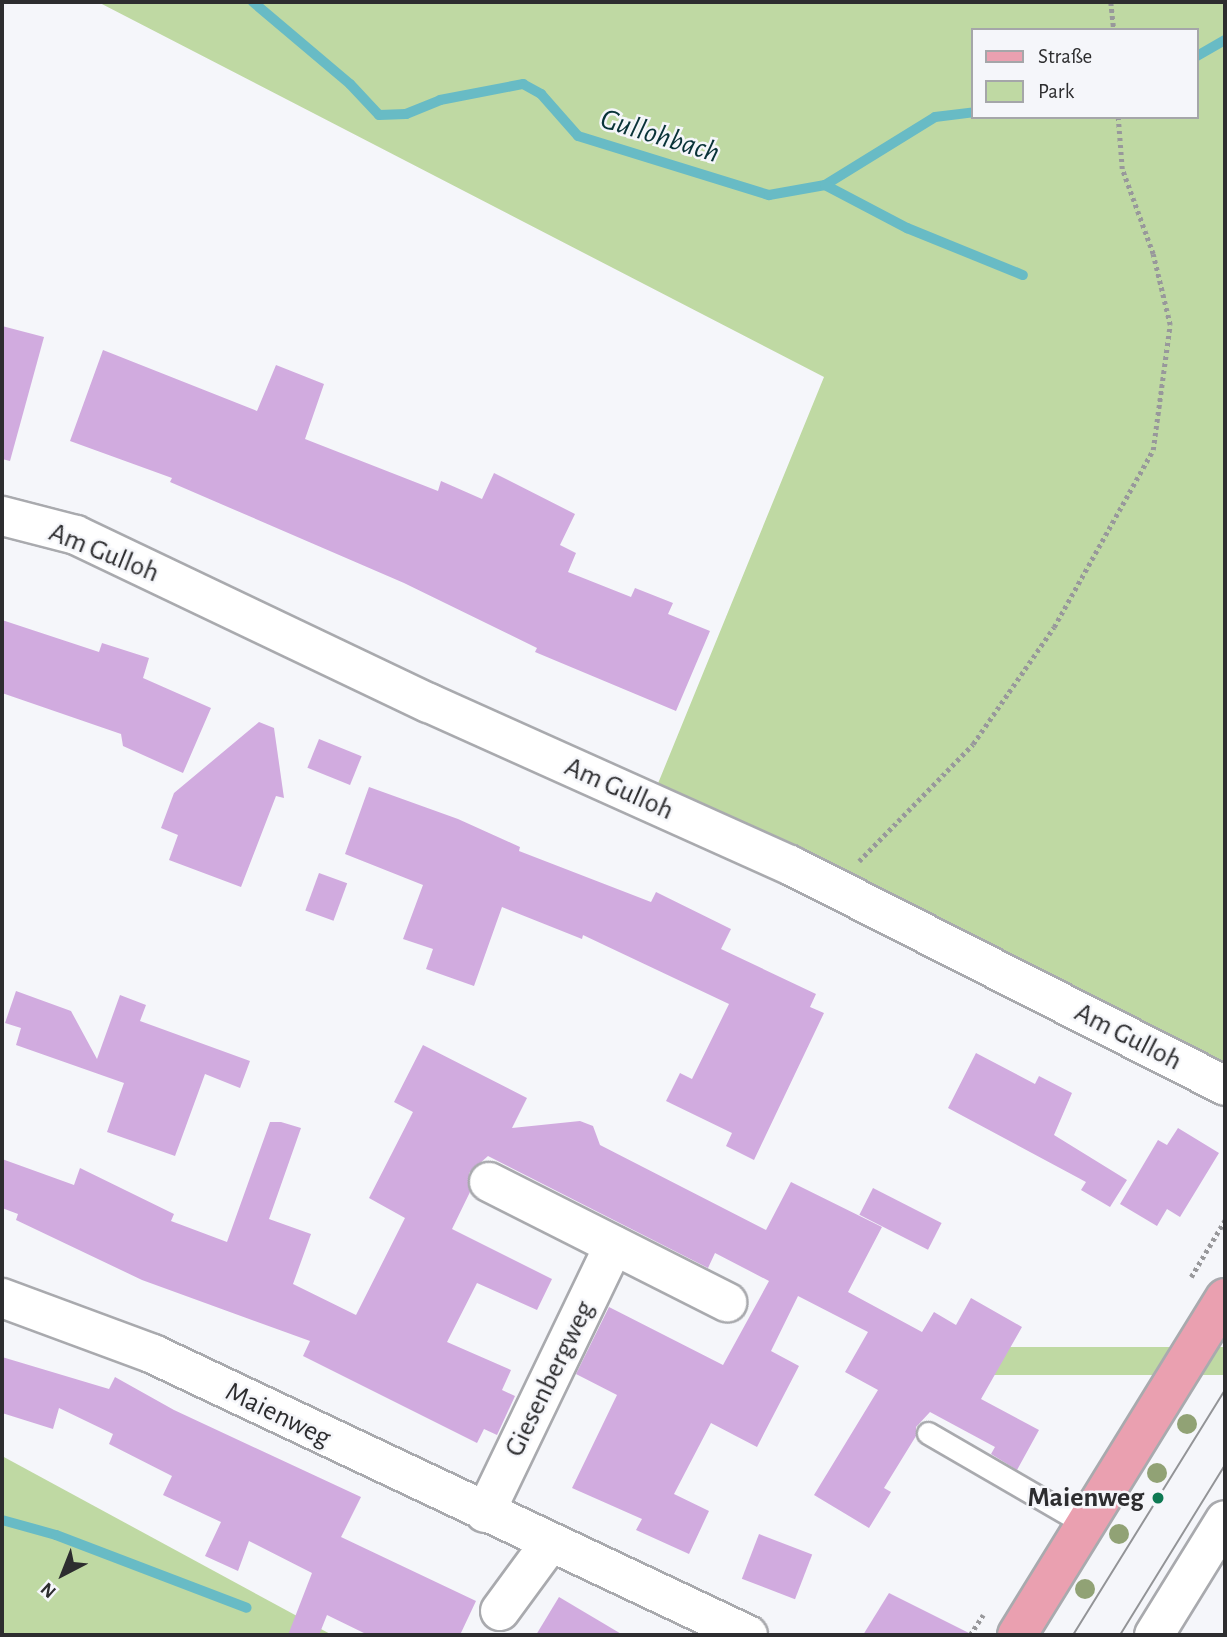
<!DOCTYPE html>
<html>
<head>
<meta charset="utf-8">
<style>
	body { margin:0 }
	#map { position:relative; width:1227px; height:1637px; overflow:hidden; background:#f5f6fa; font-family:"Alegreya Sans",sans-serif }
	div>[style] { position:absolute }
	.green>* { inset:0; background:#bfd9a3; transform-origin:0 0 }
	.stream>* { height:10px; margin:-5px; padding:0 5px; transform-origin:5px; border-radius:5px; background:#68bbc5 }
	.building>* { inset:0; background:#d1abdf; transform-origin:0 0 }
	.path>* { height:4.5px; margin-top:-2.25px; transform-origin:0; background:repeating-linear-gradient(90deg,#98989b 0 3.5px,transparent 0 7px) }
	.roads { filter:drop-shadow(2px 0 #a9aaae) drop-shadow(-2px 0 #a9aaae) drop-shadow(0 2px #a9aaae) drop-shadow(0 -2px #a9aaae) }
	.service>* { height:21px; margin:-10.5px; padding:0 10.5px; transform-origin:10.5px; border-radius:10.5px; background:#fff }
	.minor>* { height:38px; margin:-19px; padding:0 19px; transform-origin:19px; border-radius:19px; background:#fff }
	.primary>* { height:38px; margin:-19px; padding:0 19px; transform-origin:19px; border-radius:19px; background:#eaa0b0 }
	.tram>* { height:2px; margin:-1px; padding:0 1px; transform-origin:1px; border-radius:1px; background:#939497 }
	.trees>* { width:20px; height:20px; margin:-10px; border-radius:50%; background:#91a275 }
	.dots>* { width:19px; height:19px; translate:-50% -50%; box-sizing:border-box; border:4px solid #f5f6fa; border-radius:50% }
	span { translate:-50% -50%; white-space:nowrap; text-align:center; line-height:1.15; -webkit-text-stroke:5px #f5f6fa; paint-order:stroke }
	.street-label { font-size:28px; color:#2d2d2f }
	.poi-label { font-size:28px; color:#2d2d2f; font-weight:700 }
	.right { translate:-100% -50%; text-align:right }
	.water-label { font-size:30px; color:#093338; font-style:italic }
	.frame { position:absolute; inset:0; border:4px solid #2d2d2f; pointer-events:none }
	.legend { position:absolute; left:971px; top:28px; width:228px; height:91px; box-sizing:border-box; background:#f5f6fa; border:2px solid #a5a6a9; margin:0; padding:9px 12px; list-style:none; font-size:21px; color:#2d2d2f }
	.legend li { display:flex; align-items:center; gap:14px; height:35px }
	.legend b { width:35px; border:2px solid #a5a6a9 }
	.north { position:absolute; left:28px; top:1539px; width:70px; height:70px; -webkit-text-stroke:5px #f5f6fa; paint-order:stroke; rotate:222deg; font-size:19px; font-weight:700; line-height:28px; text-align:center; color:#2d2d2f }
	.north::after { content:''; display:block; margin:auto; width:24px; height:32px; background:#2d2d2f; clip-path:polygon(50% 0,100% 100%,50% 72%,0 100%) }
</style>
</head>
<body>
<div id="map">
	<div class="green">
		<div style="clip-path:polygon(evenodd,98px 2px,1225px 2px,1225px 1086px,650px 803px,824px 377px,98px 2px,973px 30px,1197px 30px,1197px 117px,973px 117px,973px 30px)"></div>
		<div style="left:1225px;top:1347px;width:28px;height:339px;rotate:90deg"></div>
		<div style="clip-path:polygon(2px 1456px,321px 1629px,332px 1635px,2px 1635px)"></div>
	</div>
	<div class="stream">
		<div style="left:253px;top:2px;width:127px;rotate:40.2deg"></div>
		<div style="left:350px;top:84px;width:42px;rotate:46.9deg"></div>
		<div style="left:379px;top:115px;width:27px;rotate:-2deg"></div>
		<div style="left:406px;top:114px;width:37px;rotate:-22deg"></div>
		<div style="left:440px;top:100px;width:85px;rotate:-10.9deg"></div>
		<div style="left:523px;top:84px;width:21px;rotate:29deg"></div>
		<div style="left:541px;top:94px;width:56px;rotate:48.6deg"></div>
		<div style="left:578px;top:136px;width:200px;rotate:17.2deg"></div>
		<div style="left:769px;top:195px;width:57px;rotate:-10.1deg"></div>
		<div style="left:825px;top:185px;width:129px;rotate:-31.7deg"></div>
		<div style="left:935px;top:117px;width:38px;rotate:-7deg"></div>
		<div style="left:1197px;top:56px;width:32px;rotate:-30deg"></div>
		<div style="left:825px;top:185px;width:93px;rotate:27.7deg"></div>
		<div style="left:907px;top:228px;width:125px;rotate:22.1deg"></div>
		<div style="left:2px;top:1520px;width:56px;rotate:15.5deg"></div>
		<div style="left:56px;top:1535px;width:204px;rotate:20.9deg"></div>
	</div>
	<div class="building">
		<div style="clip-path:polygon(2px 326px,44px 337px,10px 461px,2px 459px)"></div>
		<div style="clip-path:polygon(103px 350px,257px 411px,276px 365px,324px 384px,305px 439px,438px 491px,441px 481px,482px 499px,494px 473px,575px 514px,560px 545px,576px 553px,568px 572px,631px 597px,635px 588px,673px 603px,668px 614px,710px 631px,676px 711px,535px 652px,537px 648px,404px 583px,170px 482px,172px 478px,70px 441px)"></div>
		<div style="clip-path:polygon(2px 620px,99px 652px,102px 643px,149px 658px,143px 678px,211px 708px,183px 773px,123px 746px,121px 734px,2px 693px)"></div>
		<div style="clip-path:polygon(259px 722px,274px 728px,284px 798px,276px 796px,241px 887px,169px 860px,178px 835px,161px 828px,174px 793px)"></div>
		<div style="left:319px;top:739px;width:46px;height:31px;rotate:22deg"></div>
		<div style="clip-path:polygon(369px 787px,458px 819px,520px 847px,519px 851px,651px 902px,656px 892px,731px 929px,721px 949px,816px 994px,810px 1007px,824px 1013px,754px 1160px,726px 1146px,732px 1133px,666px 1101px,680px 1073px,692px 1079px,729px 1004px,583px 935px,582px 939px,502px 907px,474px 986px,426px 969px,433px 949px,403px 939px,423px 885px,345px 854px)"></div>
		<div style="left:319px;top:873px;width:30px;height:40px;rotate:20deg"></div>
		<div style="clip-path:polygon(16px 991px,71px 1011px,97px 1059px,120px 995px,146px 1005px,140px 1021px,250px 1061px,240px 1088px,205px 1074px,175px 1156px,107px 1132px,124px 1083px,16px 1045px,21px 1028px,5px 1023px)"></div>
		<div style="clip-path:polygon(423px 1045px,527px 1098px,512px 1128px,580px 1121px,593px 1126px,600px 1145px,766px 1230px,791px 1182px,882px 1227px,848px 1292px,922px 1332px,934px 1312px,956px 1325px,971px 1298px,1022px 1327px,981px 1399px,1039px 1430px,1017px 1470px,991px 1454px,995px 1447px,930px 1412px,916px 1427px,916px 1436px,884px 1488px,891px 1492px,869px 1528px,814px 1495px,878px 1390px,845px 1372px,868px 1332px,798px 1296px,771px 1351px,799px 1366px,757px 1447px,711px 1423px,674px 1494px,709px 1511px,689px 1554px,636px 1530px,642px 1519px,572px 1488px,617px 1395px,576px 1374px,609px 1307px,723px 1365px,769px 1281px,715px 1253px,708px 1268px,488px 1156px,469px 1173px,470px 1192px,452px 1229px,552px 1279px,537px 1310px,477px 1283px,447px 1342px,511px 1370px,502px 1390px,515px 1396px,497px 1435px,484px 1429px,477px 1443px,303px 1356px,310px 1341px,142px 1280px,16px 1220px,18px 1214px,2px 1208px,2px 1159px,74px 1185px,80px 1168px,174px 1214px,171px 1221px,227px 1242px,270px 1122px,281px 1122px,301px 1128px,269px 1219px,311px 1234px,293px 1284px,356px 1315px,405px 1218px,369px 1198px,413px 1112px,394px 1102px)"></div>
		<div style="clip-path:polygon(976px 1053px,1035px 1084px,1039px 1076px,1072px 1093px,1054px 1135px,1127px 1180px,1110px 1207px,1081px 1190px,1086px 1182px,948px 1108px)"></div>
		<div style="clip-path:polygon(1178px 1128px,1219px 1153px,1180px 1217px,1167px 1209px,1157px 1226px,1120px 1204px,1158px 1140px,1167px 1145px)"></div>
		<div style="left:873px;top:1188px;width:77px;height:30px;rotate:27deg"></div>
		<div style="clip-path:polygon(2px 1357px,109px 1389px,115px 1377px,174px 1410px,361px 1497px,341px 1537px,476px 1601px,460px 1635px,368px 1635px,327px 1615px,319px 1635px,288px 1635px,312px 1573px,249px 1541px,238px 1571px,205px 1556px,221px 1522px,163px 1495px,172px 1476px,109px 1444px,113px 1434px,59px 1408px,53px 1429px,2px 1413px)"></div>
		<div style="left:759px;top:1534px;width:57px;height:48px;rotate:21deg"></div>
		<div style="clip-path:polygon(889px 1593px,973px 1635px,863px 1635px)"></div>
		<div style="clip-path:polygon(559px 1597px,623px 1635px,536px 1635px)"></div>
	</div>
	<div class="path">
		<div style="left:1111px;top:2px;width:28px;rotate:84deg"></div>
		<div style="left:859px;top:861px;width:163px;rotate:-45.7deg"></div>
		<div style="left:973px;top:744px;width:142px;rotate:-55.3deg"></div>
		<div style="left:1054px;top:627px;width:203px;rotate:-60.8deg"></div>
		<div style="left:1153px;top:450px;width:126px;rotate:-82.3deg"></div>
		<div style="left:1170px;top:325px;width:73px;rotate:-103.5deg"></div>
		<div style="left:1153px;top:254px;width:90px;rotate:-110deg"></div>
		<div style="left:1122px;top:169px;width:52px;rotate:-94.4deg"></div>
		<div style="left:1191px;top:1277px;width:66px;rotate:-59.2deg"></div>
		<div style="left:970px;top:1635px;width:24px;rotate:-57deg"></div>
		<div style="left:1092px;top:1635px;width:1px;rotate:-45deg"></div>
	</div>
	<div class="roads">
		<div class="service">
			<div style="left:928px;top:1433px;width:181px;rotate:30.1deg"></div>
		</div>
		<div class="minor">
			<div style="left:2px;top:516px;width:76px;rotate:14.4deg"></div>
			<div style="left:76px;top:535px;width:391px;rotate:25.5deg"></div>
			<div style="left:429px;top:703px;width:396px;rotate:24.2deg"></div>
			<div style="left:790px;top:865px;width:488px;rotate:26.9deg"></div>
			<div style="left:489px;top:1182px;width:267px;rotate:26.8deg"></div>
			<div style="left:2px;top:1298px;width:161px;rotate:20.3deg"></div>
			<div style="left:153px;top:1354px;width:658px;rotate:25.28deg"></div>
			<div style="left:485px;top:1513px;width:297px;rotate:-64.3deg"></div>
			<div style="left:500px;top:1611px;width:84px;rotate:-53.7deg"></div>
			<div style="left:1154px;top:1635px;width:135px;rotate:-58.3deg"></div>
		</div>
		<div class="primary">
			<div style="left:1017px;top:1635px;width:396px;rotate:-58.3deg"></div>
		</div>
	</div>
	<div class="tram">
		<div style="left:1073px;top:1635px;width:288px;rotate:-58.2deg"></div>
		<div style="left:1120px;top:1635px;width:200px;rotate:-58.3deg"></div>
	</div>
	<div class="trees">
		<div style="left:1187px;top:1424px"></div>
		<div style="left:1157px;top:1473px"></div>
		<div style="left:1119px;top:1534px"></div>
		<div style="left:1085px;top:1589px"></div>
	</div>
	<div class="dots">
		<div style="left:1158px;top:1498px;background:#0e7953"></div>
	</div>
	<div class="street-label">
		<span style="left:104px;top:553px;rotate:22deg">Am Gulloh</span>
		<span style="left:619px;top:789px;rotate:24deg">Am Gulloh</span>
		<span style="left:1128px;top:1037px;rotate:27deg">Am Gulloh</span>
		<span style="left:550px;top:1379px;rotate:-64deg">Giesenbergweg</span>
		<span style="left:278px;top:1415px;rotate:26deg">Maienweg</span>
	</div>
	<div class="poi-label">
		<span class="right" style="left:1144px;top:1498px">Maienweg</span>
	</div>
	<div class="water-label">
		<span style="left:660px;top:136px;rotate:17deg">Gullohbach</span>
	</div>
	<div class="frame"></div>
	<ul class="legend">
	<li><b style="height:9px;background:#eaa0b0"></b>Straße</li>
	<li><b style="height:19px;background:#bfd9a3"></b>Park</li>
	</ul>
	<div class="north">N</div>
</div>
</body>
</html>
